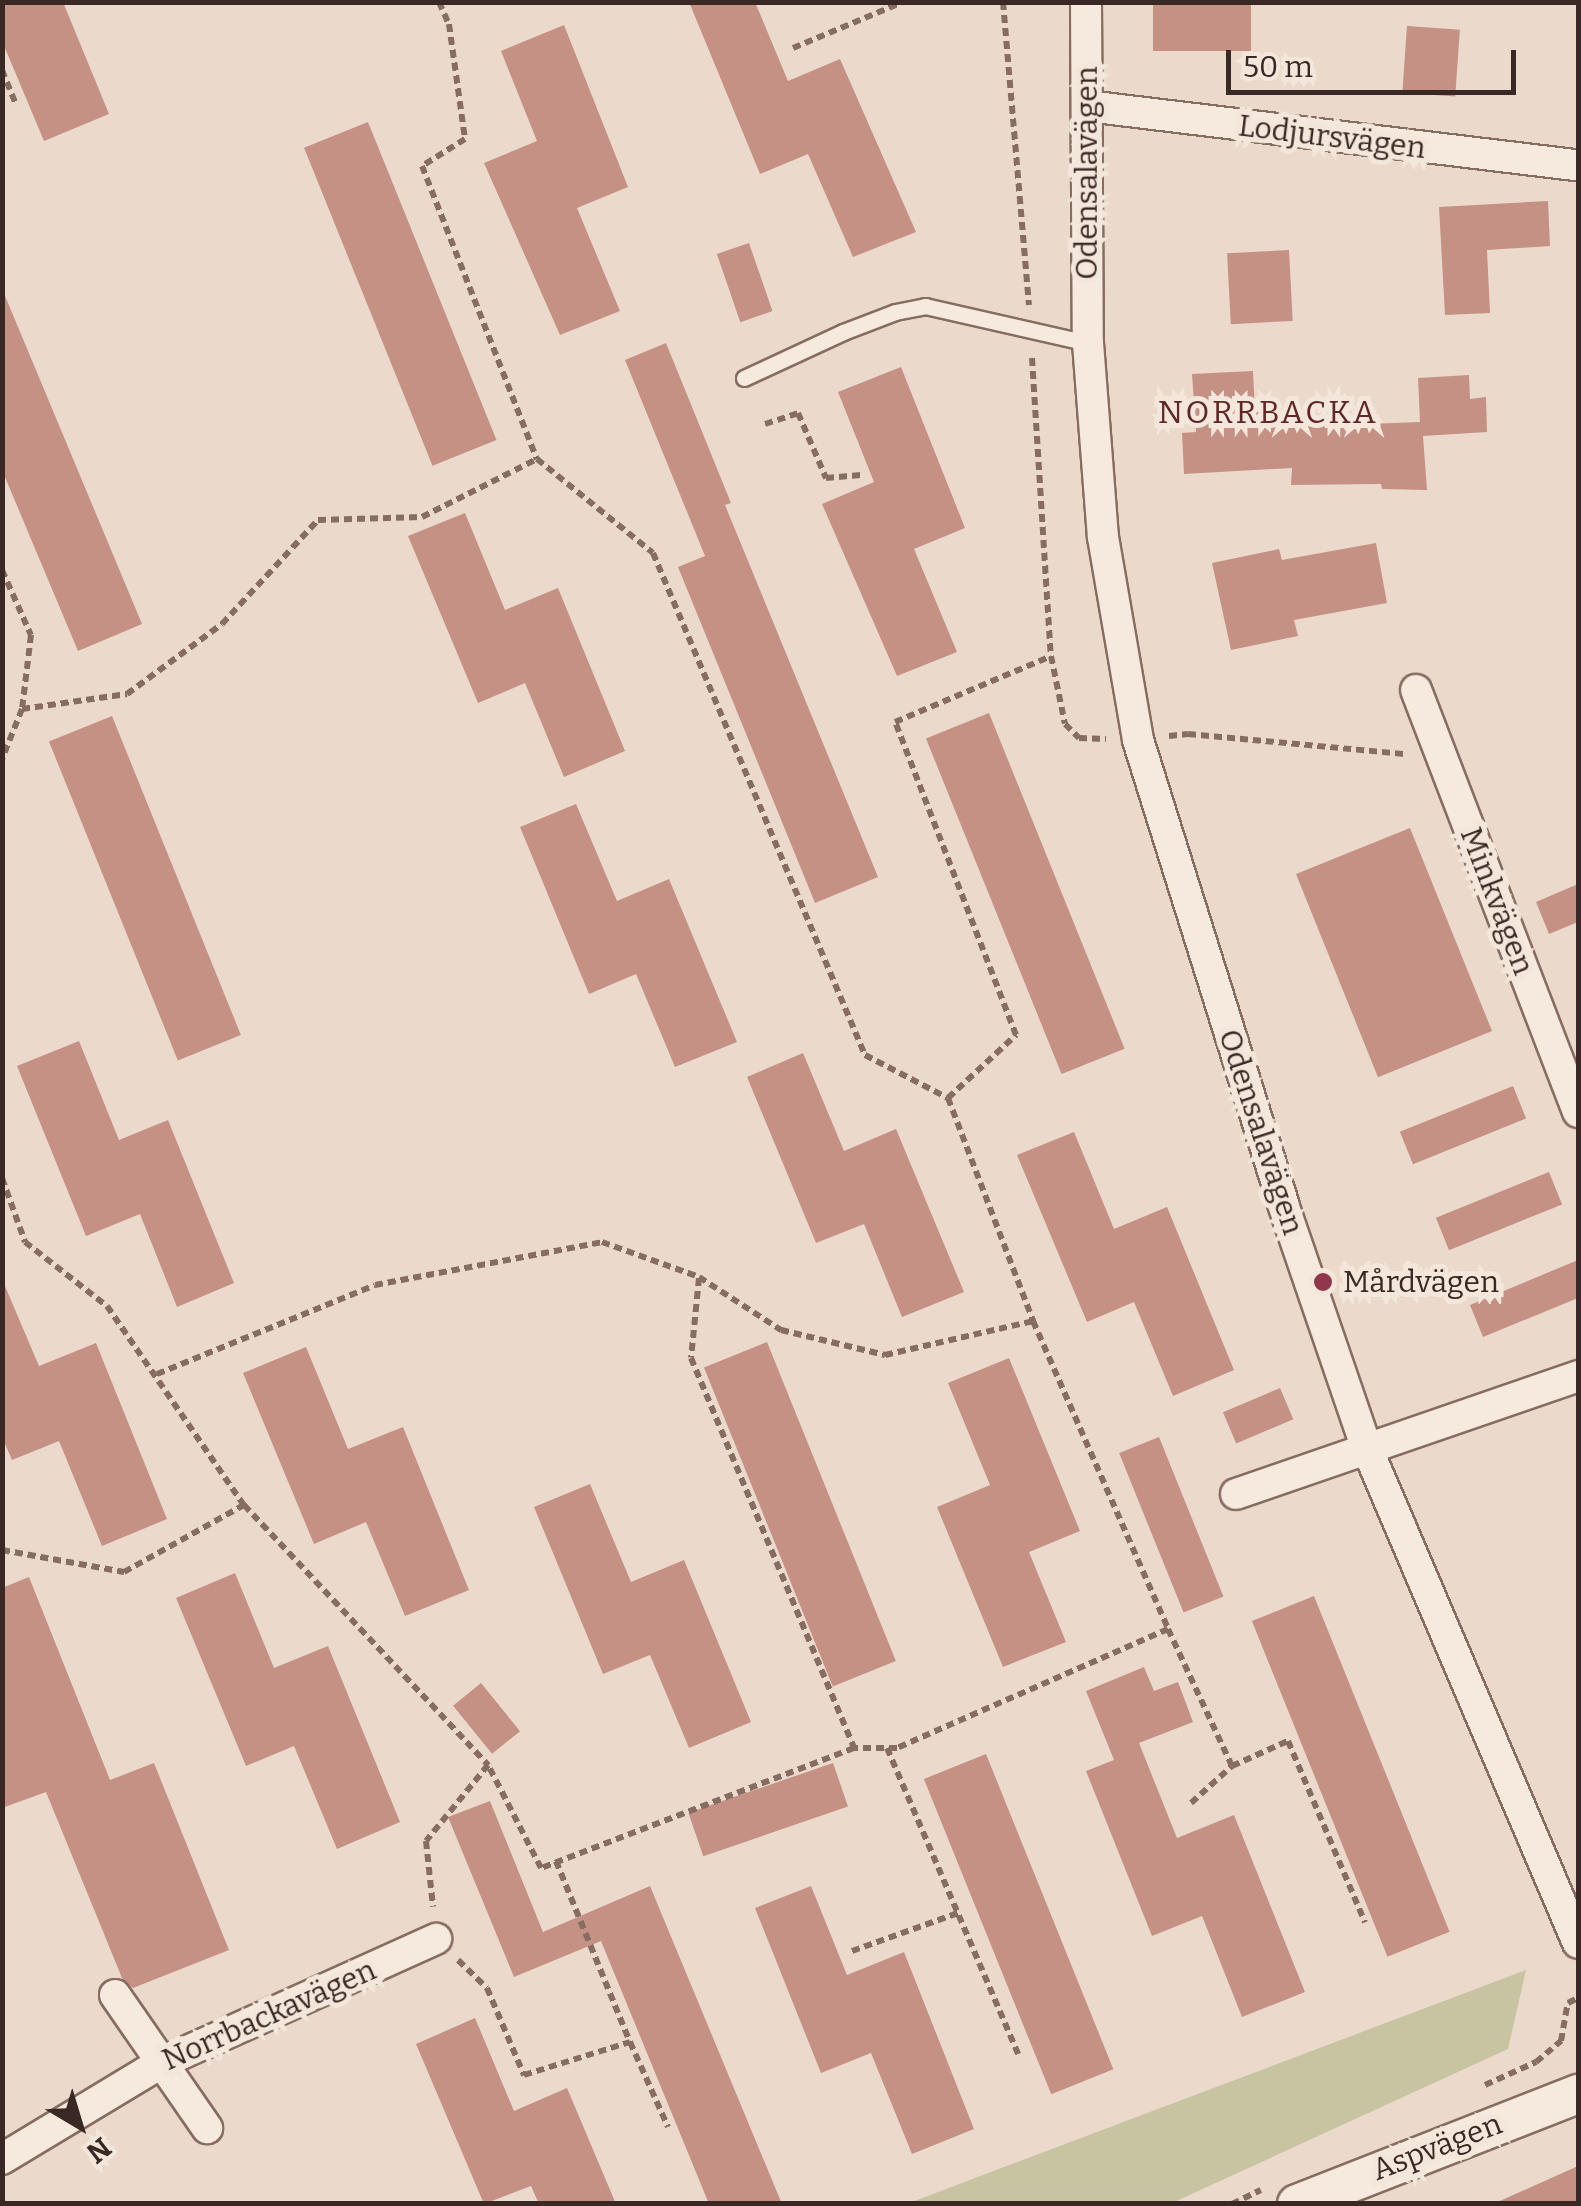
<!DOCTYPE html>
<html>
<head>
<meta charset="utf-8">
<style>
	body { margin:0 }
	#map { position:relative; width:1581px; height:2206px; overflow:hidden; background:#ebdacb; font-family:Bitter,serif }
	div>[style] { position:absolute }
	.green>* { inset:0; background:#c8c3a0 }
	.building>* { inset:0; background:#c59185; transform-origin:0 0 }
	.path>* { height:6px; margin-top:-3px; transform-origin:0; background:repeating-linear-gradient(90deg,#866c61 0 8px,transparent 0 13px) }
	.roads { filter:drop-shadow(2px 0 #866c61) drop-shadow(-2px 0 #866c61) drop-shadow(0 2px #866c61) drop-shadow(0 -2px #866c61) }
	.service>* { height:15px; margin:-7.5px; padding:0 7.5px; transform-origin:7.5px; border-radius:7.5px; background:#f6e9de }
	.minor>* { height:30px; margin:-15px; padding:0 15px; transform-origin:15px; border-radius:15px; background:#f6e9de }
	.tertiary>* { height:38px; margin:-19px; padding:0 19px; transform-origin:19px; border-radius:19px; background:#f6e9de }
	.dots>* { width:28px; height:28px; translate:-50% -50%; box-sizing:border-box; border:5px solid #f3e6da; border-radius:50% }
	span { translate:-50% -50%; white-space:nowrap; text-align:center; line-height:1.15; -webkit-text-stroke:10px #f3e6da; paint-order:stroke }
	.street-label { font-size:30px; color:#392823 }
	.poi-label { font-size:30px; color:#392823 }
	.left { translate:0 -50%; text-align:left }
	.neighbourhood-label { font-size:32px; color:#612628; letter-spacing:2.5px }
	.frame { position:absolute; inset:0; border:5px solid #392823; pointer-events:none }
	.north { position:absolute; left:30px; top:2076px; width:100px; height:100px; -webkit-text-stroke:8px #f3e6da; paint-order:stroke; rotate:142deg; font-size:28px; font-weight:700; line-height:40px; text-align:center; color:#392823 }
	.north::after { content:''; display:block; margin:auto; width:35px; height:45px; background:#392823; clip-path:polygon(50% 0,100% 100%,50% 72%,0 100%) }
	.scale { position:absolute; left:1226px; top:50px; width:290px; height:45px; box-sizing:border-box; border:5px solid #392823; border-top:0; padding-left:12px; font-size:30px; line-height:35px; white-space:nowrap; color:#392823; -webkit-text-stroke:8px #f3e6da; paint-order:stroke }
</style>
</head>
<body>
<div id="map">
	<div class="green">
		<div style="clip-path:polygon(1526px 1970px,1508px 2049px,1172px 2203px,909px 2203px)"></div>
	</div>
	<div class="building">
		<div style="clip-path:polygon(2px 2px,63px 2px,109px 114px,44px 141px,2px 41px)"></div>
		<div style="clip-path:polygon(689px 2px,755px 2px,788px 81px,840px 59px,916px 232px,853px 257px,808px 154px,760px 174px)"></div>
		<div style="left:1153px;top:2px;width:98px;height:49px"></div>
		<div style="clip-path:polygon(564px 25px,628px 187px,577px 208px,620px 311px,560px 335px,484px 163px,537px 141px,501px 51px)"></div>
		<div style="left:1407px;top:26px;width:53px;height:67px;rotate:4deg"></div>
		<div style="left:368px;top:122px;width:343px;height:69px;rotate:68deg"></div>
		<div style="clip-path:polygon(1548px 201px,1550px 246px,1487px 250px,1490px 313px,1445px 315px,1439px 207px)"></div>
		<div style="left:749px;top:243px;width:72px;height:34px;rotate:71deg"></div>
		<div style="left:1289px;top:250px;width:71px;height:62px;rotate:87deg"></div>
		<div style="clip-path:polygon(3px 291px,142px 624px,78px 651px,2px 470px)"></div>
		<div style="clip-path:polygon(666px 343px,731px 503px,725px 505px,878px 877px,815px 903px,678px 567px,705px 556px,625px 360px)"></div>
		<div style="clip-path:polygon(901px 367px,965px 528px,914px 549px,957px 652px,897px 676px,822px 504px,874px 482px,838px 392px)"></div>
		<div style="clip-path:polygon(1253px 371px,1255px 412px,1287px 410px,1288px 427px,1420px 422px,1418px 378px,1469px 375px,1470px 399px,1486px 397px,1487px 432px,1423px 436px,1427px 490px,1382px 489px,1381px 484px,1291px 485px,1292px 468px,1184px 474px,1182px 433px,1196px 432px,1192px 374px)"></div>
		<div style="clip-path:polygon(465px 513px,505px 610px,558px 588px,625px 751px,564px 777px,525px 683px,478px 703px,408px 536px)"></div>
		<div style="clip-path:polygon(1376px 543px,1387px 603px,1294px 620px,1298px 636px,1231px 650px,1212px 563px,1279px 549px,1282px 560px)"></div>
		<div style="left:989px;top:713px;width:362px;height:68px;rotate:68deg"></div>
		<div style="left:112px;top:716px;width:344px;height:68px;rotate:68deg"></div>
		<div style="clip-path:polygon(576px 804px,617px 901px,669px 879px,737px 1042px,675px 1067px,636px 974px,589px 994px,520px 827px)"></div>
		<div style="left:1410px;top:828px;width:219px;height:123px;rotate:68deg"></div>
		<div style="clip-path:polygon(1578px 884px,1578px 922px,1549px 934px,1536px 902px)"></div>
		<div style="clip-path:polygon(79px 1041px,119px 1140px,168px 1120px,234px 1283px,177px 1307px,140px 1214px,86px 1236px,17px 1066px)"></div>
		<div style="clip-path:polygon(803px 1053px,844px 1151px,896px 1129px,964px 1292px,902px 1317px,864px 1224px,816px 1243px,747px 1077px)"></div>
		<div style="left:1513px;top:1086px;width:35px;height:122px;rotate:68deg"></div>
		<div style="clip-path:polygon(1074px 1132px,1114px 1229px,1167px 1207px,1234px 1370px,1173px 1396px,1134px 1302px,1087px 1322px,1017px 1155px)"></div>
		<div style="left:1549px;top:1172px;width:35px;height:122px;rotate:68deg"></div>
		<div style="clip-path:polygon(1578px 1260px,1578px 1298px,1483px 1337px,1470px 1305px)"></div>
		<div style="clip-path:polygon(2px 1279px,39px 1366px,96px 1343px,167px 1519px,102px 1546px,59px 1441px,12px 1460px,2px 1437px)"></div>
		<div style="left:767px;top:1342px;width:344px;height:68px;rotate:68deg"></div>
		<div style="clip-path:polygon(306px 1347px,348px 1449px,403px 1427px,469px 1590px,405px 1616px,366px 1522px,314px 1544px,243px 1373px)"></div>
		<div style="clip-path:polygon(1009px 1358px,1080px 1531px,1029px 1552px,1066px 1642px,1003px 1667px,937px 1507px,990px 1485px,948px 1383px)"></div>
		<div style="left:1280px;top:1388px;width:34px;height:62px;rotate:67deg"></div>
		<div style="left:1159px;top:1437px;width:172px;height:43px;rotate:68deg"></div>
		<div style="clip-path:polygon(590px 1484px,631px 1582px,684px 1560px,751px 1722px,689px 1748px,650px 1655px,603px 1674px,534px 1507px)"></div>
		<div style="clip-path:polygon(235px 1573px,274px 1668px,328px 1646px,400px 1822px,337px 1849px,294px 1746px,246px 1766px,176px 1598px)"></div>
		<div style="clip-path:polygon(29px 1577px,110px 1780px,154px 1763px,229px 1950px,133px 1988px,122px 1978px,46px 1792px,2px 1808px,2px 1588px)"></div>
		<div style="left:1314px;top:1596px;width:362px;height:67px;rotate:68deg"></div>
		<div style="clip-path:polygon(1144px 1667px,1154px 1691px,1178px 1682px,1193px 1722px,1139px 1743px,1177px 1838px,1234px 1815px,1305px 1992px,1242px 2017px,1202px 1916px,1152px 1936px,1086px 1771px,1114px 1760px,1086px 1691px)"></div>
		<div style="left:481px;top:1683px;width:62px;height:36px;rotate:51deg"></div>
		<div style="left:986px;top:1754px;width:340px;height:67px;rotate:68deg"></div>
		<div style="left:833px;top:1763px;width:46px;height:153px;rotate:71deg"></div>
		<div style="clip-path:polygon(490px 1801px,543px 1932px,650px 1886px,782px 2204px,709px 2204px,601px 1941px,514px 1977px,448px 1817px)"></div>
		<div style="clip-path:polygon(811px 1886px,847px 1975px,904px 1952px,974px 2129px,912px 2154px,871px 2053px,821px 2073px,755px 1908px)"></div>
		<div style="clip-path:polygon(475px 2018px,514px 2111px,567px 2088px,616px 2204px,539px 2204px,531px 2186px,484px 2204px,416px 2044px)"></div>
		<div style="clip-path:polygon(1578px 2166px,1578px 2204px,1493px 2204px)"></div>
	</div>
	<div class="path">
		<div style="left:439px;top:2px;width:24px;rotate:66deg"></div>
		<div style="left:449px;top:24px;width:116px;rotate:82.1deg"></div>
		<div style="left:465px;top:139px;width:51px;rotate:147.9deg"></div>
		<div style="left:422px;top:166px;width:315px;rotate:68.6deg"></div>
		<div style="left:537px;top:459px;width:149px;rotate:39deg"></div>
		<div style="left:653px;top:553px;width:545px;rotate:67.11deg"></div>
		<div style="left:865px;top:1055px;width:93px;rotate:27.4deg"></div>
		<div style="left:948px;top:1098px;width:239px;rotate:69.1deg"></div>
		<div style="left:1033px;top:1321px;width:336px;rotate:66.3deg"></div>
		<div style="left:1168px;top:1629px;width:296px;rotate:156.3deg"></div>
		<div style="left:897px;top:1748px;width:43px;rotate:180deg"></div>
		<div style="left:854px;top:1748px;width:335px;rotate:159deg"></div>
		<div style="left:541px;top:1868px;width:116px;rotate:-117.2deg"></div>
		<div style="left:1003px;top:2px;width:304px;rotate:85.1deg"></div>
		<div style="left:793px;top:48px;width:119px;rotate:-22.7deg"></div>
		<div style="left:2px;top:70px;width:35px;rotate:68deg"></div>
		<div style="left:1032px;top:358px;width:299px;rotate:86.4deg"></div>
		<div style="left:765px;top:424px;width:35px;rotate:-18deg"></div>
		<div style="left:798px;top:413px;width:71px;rotate:66.7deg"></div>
		<div style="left:826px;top:478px;width:35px;rotate:-5deg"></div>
		<div style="left:2px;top:570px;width:71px;rotate:66deg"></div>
		<div style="left:31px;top:635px;width:75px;rotate:96.9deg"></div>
		<div style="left:22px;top:709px;width:54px;rotate:111.8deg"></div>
		<div style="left:22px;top:709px;width:106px;rotate:-8.1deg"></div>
		<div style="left:127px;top:694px;width:118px;rotate:-36.4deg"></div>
		<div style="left:222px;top:624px;width:142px;rotate:-47.3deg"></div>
		<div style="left:318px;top:520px;width:104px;rotate:-1.7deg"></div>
		<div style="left:422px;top:517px;width:129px;rotate:-26.8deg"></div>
		<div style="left:1169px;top:736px;width:19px;rotate:-6deg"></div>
		<div style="left:1188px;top:734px;width:218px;rotate:5.3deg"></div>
		<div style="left:948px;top:1098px;width:93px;rotate:-42.8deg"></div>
		<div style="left:1016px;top:1035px;width:336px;rotate:-111.1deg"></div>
		<div style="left:895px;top:722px;width:169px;rotate:-22.9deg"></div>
		<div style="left:1051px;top:656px;width:69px;rotate:78.4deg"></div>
		<div style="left:1065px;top:724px;width:20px;rotate:45deg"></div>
		<div style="left:1079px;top:738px;width:27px;rotate:2deg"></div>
		<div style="left:2px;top:1178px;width:68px;rotate:70.2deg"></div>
		<div style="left:25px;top:1242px;width:104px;rotate:38deg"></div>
		<div style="left:107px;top:1306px;width:242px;rotate:55.5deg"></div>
		<div style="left:244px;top:1505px;width:357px;rotate:46.8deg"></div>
		<div style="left:488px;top:1765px;width:98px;rotate:129.2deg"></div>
		<div style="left:426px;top:1841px;width:66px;rotate:83.9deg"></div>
		<div style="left:699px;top:1278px;width:80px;rotate:95.7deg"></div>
		<div style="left:691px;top:1358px;width:423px;rotate:67.3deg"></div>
		<div style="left:157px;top:1374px;width:235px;rotate:-22.2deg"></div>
		<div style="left:375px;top:1285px;width:231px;rotate:-10.7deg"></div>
		<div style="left:602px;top:1242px;width:103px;rotate:19.8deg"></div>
		<div style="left:699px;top:1277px;width:98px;rotate:32.9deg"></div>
		<div style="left:781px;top:1330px;width:107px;rotate:13.5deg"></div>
		<div style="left:885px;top:1355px;width:152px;rotate:-12.9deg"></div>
		<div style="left:2px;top:1550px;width:124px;rotate:10.2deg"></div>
		<div style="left:124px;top:1572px;width:137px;rotate:-29.2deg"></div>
		<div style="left:1168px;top:1629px;width:151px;rotate:65deg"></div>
		<div style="left:1232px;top:1766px;width:61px;rotate:-24.1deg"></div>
		<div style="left:1288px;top:1741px;width:197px;rotate:67deg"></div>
		<div style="left:887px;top:1748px;width:333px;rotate:66.8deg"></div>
		<div style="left:1191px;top:1803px;width:55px;rotate:-42.1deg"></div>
		<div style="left:556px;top:1861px;width:196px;rotate:67.8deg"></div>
		<div style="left:852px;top:1951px;width:113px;rotate:-19.7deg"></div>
		<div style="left:458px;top:1960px;width:40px;rotate:44deg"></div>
		<div style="left:487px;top:1988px;width:95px;rotate:67deg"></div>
		<div style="left:524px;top:2075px;width:111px;rotate:-17.3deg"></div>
		<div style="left:630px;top:2042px;width:93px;rotate:65.9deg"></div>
		<div style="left:1485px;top:2085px;width:56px;rotate:-24.3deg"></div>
		<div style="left:1536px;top:2062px;width:33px;rotate:-40deg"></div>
		<div style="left:1561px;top:2041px;width:39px;rotate:-80deg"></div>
		<div style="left:1568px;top:2003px;width:11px;rotate:-27deg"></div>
		<div style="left:1232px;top:2204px;width:32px;rotate:-26deg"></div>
	</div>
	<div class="roads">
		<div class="service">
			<div style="left:744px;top:378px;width:109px;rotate:-24.9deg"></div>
			<div style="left:843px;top:332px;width:56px;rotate:-21deg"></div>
			<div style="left:895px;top:312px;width:31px;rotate:-11deg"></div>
			<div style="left:925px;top:306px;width:167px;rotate:12.8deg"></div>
		</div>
		<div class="minor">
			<div style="left:1086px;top:2px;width:341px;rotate:89.7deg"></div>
			<div style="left:1088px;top:343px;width:195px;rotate:85.6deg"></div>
			<div style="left:1103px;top:537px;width:206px;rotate:80.2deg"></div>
			<div style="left:1138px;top:740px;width:486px;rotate:72.6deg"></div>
			<div style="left:1283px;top:1204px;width:256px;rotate:71.1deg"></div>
			<div style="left:1366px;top:1446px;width:540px;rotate:66.9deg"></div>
			<div style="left:1087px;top:106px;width:495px;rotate:6.9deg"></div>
			<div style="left:1416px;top:690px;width:452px;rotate:69deg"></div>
			<div style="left:1236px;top:1494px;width:362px;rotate:-19deg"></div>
			<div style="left:115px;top:1995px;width:162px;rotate:55.3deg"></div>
			<div style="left:2px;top:2159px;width:186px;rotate:-31.1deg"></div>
			<div style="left:161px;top:2063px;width:302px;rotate:-24.3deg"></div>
		</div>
		<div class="tertiary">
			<div style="left:1297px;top:2204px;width:302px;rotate:-21.4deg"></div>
		</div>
	</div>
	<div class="dots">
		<div style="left:1323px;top:1282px;background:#90374d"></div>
	</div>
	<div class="street-label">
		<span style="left:1332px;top:137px;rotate:7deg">Lodjursvägen</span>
		<span style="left:1087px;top:173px;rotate:-90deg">Odensalavägen</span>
		<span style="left:1497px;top:901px;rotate:69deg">Minkvägen</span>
		<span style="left:1261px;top:1132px;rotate:72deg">Odensalavägen</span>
		<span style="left:269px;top:2015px;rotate:-24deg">Norrbackavägen</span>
		<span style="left:1437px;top:2147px;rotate:-21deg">Aspvägen</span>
	</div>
	<div class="poi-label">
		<span class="left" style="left:1343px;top:1282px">Mårdvägen</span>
	</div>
	<div class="neighbourhood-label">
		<span style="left:1268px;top:412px">NORRBACKA</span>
	</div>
	<div class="frame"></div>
	<div class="north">N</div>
	<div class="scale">50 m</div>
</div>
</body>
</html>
